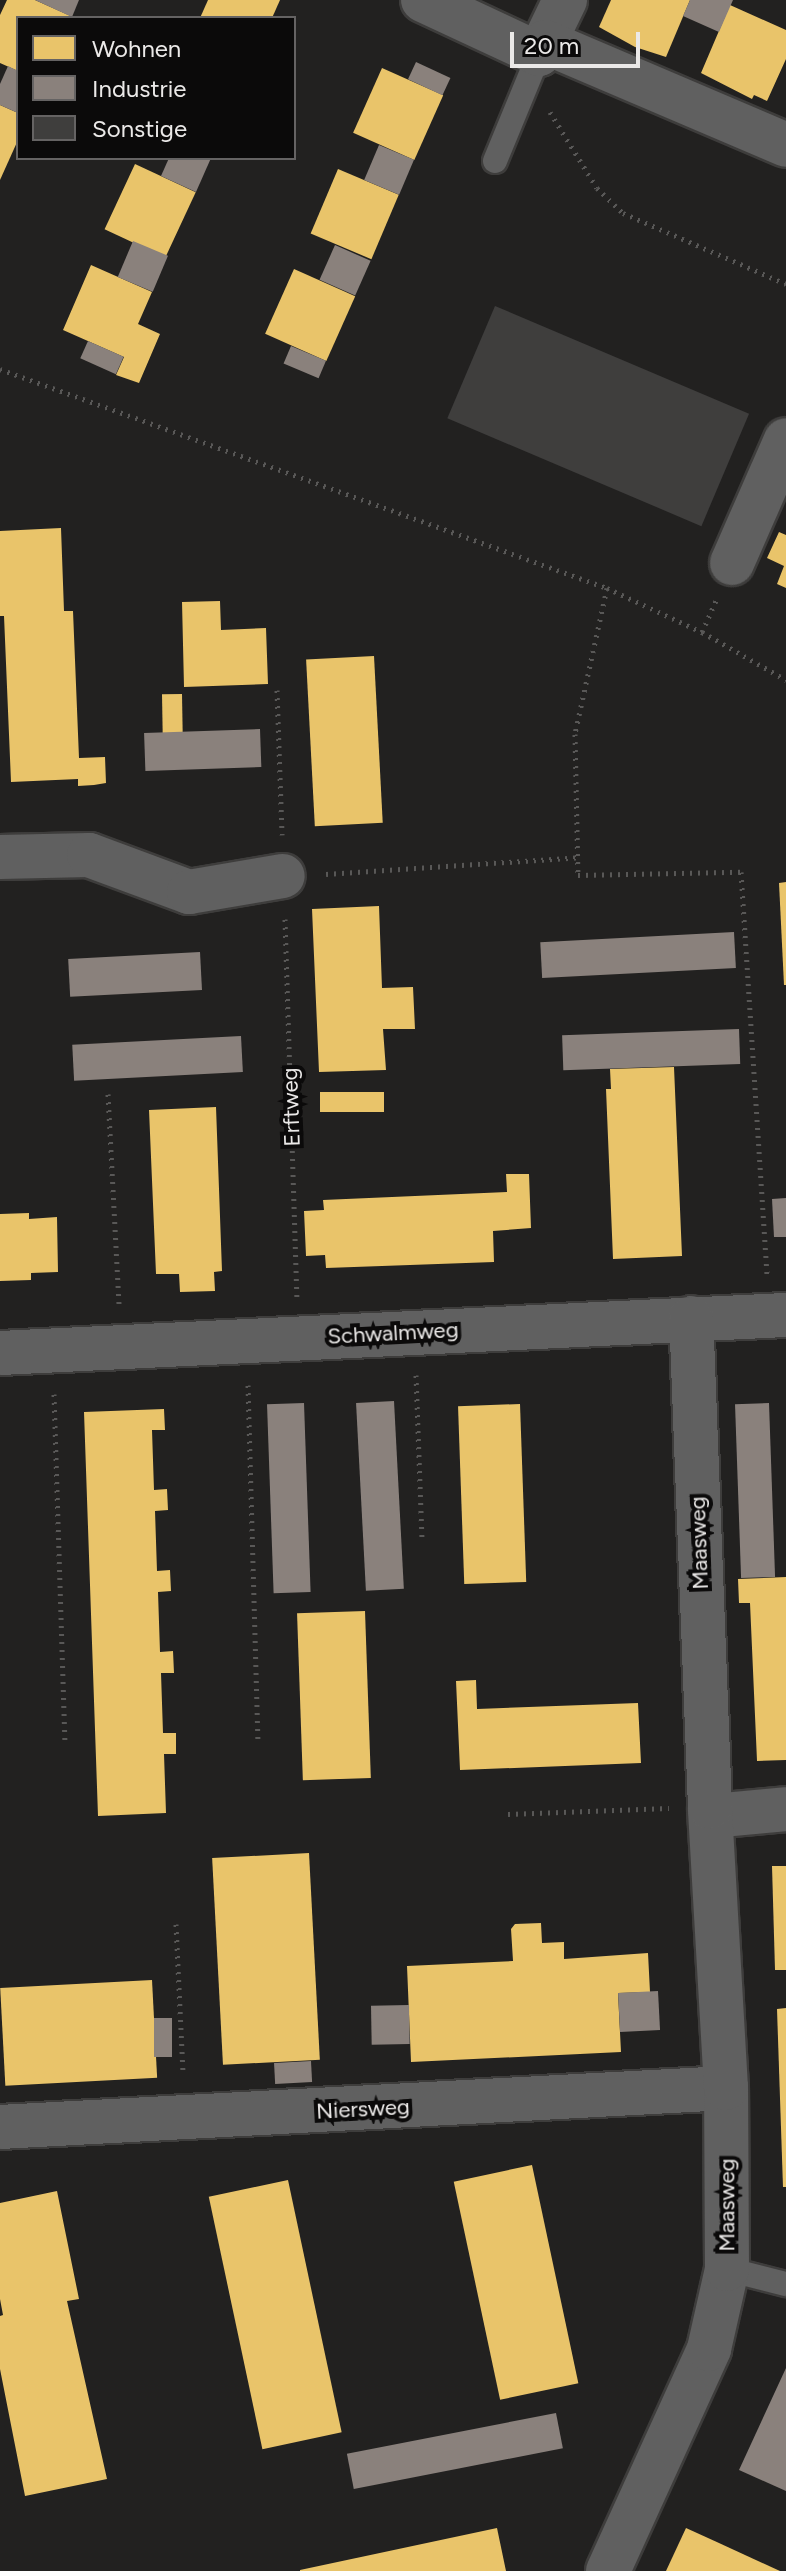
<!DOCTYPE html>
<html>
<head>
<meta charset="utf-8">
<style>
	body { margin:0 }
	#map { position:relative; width:786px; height:2571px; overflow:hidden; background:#222120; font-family:Figtree,sans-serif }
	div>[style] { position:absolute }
	.homes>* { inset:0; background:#e9c46a; transform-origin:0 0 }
	.industry>* { inset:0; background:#8a817c; transform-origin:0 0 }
	.building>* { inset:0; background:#3f3e3d; transform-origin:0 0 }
	.path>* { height:5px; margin-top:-2.5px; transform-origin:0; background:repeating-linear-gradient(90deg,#595857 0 2px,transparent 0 8px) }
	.roads { filter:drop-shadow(2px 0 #3e3d3c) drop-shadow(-2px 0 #3e3d3c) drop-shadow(0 2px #3e3d3c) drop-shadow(0 -2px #3e3d3c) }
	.lane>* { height:24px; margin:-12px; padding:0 12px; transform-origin:12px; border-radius:12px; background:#606060 }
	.street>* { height:44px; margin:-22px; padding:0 22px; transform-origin:22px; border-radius:22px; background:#606060 }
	span { translate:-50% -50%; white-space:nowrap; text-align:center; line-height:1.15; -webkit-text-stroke:8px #0b0a0a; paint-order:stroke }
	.street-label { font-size:22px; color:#ebe9e8 }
	.legend { position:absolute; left:16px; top:16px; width:280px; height:144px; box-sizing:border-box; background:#0b0a0a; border:2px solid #656363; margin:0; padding:10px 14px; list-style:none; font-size:24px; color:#ebe9e8 }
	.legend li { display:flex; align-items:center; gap:16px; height:40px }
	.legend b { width:40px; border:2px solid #656363 }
	.scale { position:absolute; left:510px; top:32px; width:130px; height:36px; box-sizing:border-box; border:4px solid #ebe9e8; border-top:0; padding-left:10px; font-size:24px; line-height:28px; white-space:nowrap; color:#ebe9e8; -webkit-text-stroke:6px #0b0a0a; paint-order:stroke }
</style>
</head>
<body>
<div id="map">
	<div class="homes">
		<div style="clip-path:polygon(7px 0,35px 0,75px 18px,18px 18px,18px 71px,0 63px,0 15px)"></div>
		<div style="clip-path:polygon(208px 0,280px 0,272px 18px,200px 18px)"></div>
		<div style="clip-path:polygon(611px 0,690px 0,666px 57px,635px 47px,599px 27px)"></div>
		<div style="clip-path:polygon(730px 5px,786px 30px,786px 59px,767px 101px,754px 95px,752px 99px,701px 73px)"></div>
		<div style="left:382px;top:68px;width:67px;height:71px;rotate:24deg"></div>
		<div style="clip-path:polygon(0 105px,18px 113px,18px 140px,0 180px)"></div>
		<div style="left:135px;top:164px;width:67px;height:72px;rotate:25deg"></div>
		<div style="left:338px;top:169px;width:66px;height:70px;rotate:23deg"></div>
		<div style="clip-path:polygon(91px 265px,152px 292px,138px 324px,160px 334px,139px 383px,116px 375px,124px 357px,63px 330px)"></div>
		<div style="left:294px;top:269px;width:67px;height:71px;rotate:24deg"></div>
		<div style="clip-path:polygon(61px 528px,64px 611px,73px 611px,79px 758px,105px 757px,106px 783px,94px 785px,78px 786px,78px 779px,11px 782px,4px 616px,0 616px,0 531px)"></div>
		<div style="clip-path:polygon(779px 532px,786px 535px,786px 588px,777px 584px,784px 566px,767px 558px)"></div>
		<div style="clip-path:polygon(220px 601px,221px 630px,266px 628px,268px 684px,184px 687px,182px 602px)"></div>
		<div style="left:374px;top:656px;width:167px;height:68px;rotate:87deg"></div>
		<div style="left:182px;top:694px;width:39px;height:20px;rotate:89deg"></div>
		<div style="clip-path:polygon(786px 882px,786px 985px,784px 985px,779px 883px)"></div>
		<div style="clip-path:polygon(379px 906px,382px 988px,413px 987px,415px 1029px,383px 1029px,386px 1070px,319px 1072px,312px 909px)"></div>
		<div style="clip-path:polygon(674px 1067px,682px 1256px,613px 1259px,606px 1089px,611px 1089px,610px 1069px)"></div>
		<div style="left:384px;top:1092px;width:20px;height:64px;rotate:90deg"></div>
		<div style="clip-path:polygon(216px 1107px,222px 1271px,214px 1272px,215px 1291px,180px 1292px,179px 1274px,156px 1274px,149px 1110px)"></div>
		<div style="clip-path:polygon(506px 1174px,529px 1174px,531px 1228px,493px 1231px,494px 1262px,326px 1268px,325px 1255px,306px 1256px,304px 1211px,324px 1210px,323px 1200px,507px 1192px)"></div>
		<div style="clip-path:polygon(29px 1213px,29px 1219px,57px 1217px,58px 1272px,31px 1273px,31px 1280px,0 1281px,0 1214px)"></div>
		<div style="left:520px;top:1404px;width:178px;height:62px;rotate:88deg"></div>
		<div style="clip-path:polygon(164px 1409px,165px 1430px,152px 1430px,154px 1490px,167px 1489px,168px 1510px,155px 1511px,157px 1571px,170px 1570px,171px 1591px,158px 1592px,160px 1652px,173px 1651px,174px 1673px,161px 1673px,163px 1733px,176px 1733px,176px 1754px,164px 1754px,166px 1813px,98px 1816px,84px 1412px)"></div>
		<div style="clip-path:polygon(786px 1577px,786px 1760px,757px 1761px,750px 1603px,739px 1603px,738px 1579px)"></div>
		<div style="left:365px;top:1611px;width:167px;height:68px;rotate:88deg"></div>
		<div style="clip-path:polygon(476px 1680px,477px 1709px,638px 1703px,641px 1763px,460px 1770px,456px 1681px)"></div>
		<div style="left:309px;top:1853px;width:207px;height:97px;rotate:87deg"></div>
		<div style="clip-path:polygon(772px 1866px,786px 1866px,786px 1970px,775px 1970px)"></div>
		<div style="clip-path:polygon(541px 1923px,542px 1943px,564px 1942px,564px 1959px,648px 1953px,650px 1992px,618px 1993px,621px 2052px,411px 2062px,407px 1966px,513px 1961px,511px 1929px,515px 1924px)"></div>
		<div style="left:152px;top:1980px;width:98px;height:152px;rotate:87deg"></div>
		<div style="clip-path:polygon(786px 2008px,786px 2187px,783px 2187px,777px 2009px)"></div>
		<div style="left:532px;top:2165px;width:223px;height:80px;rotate:78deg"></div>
		<div style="left:288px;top:2180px;width:258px;height:81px;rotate:78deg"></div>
		<div style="clip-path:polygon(57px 2191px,79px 2299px,67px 2301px,107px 2479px,25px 2496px,0 2369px,0 2316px,3px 2315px,0 2299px,0 2203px)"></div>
		<div style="clip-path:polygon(497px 2528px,506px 2571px,300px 2571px,300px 2570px)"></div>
		<div style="clip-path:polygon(686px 2528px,719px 2543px,780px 2571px,666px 2571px)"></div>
	</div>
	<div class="industry">
		<div style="clip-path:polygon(35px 0,79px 0,72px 17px)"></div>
		<div style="clip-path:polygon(690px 0,733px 0,719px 32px,683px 16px)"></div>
		<div style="left:416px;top:62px;width:38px;height:19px;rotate:25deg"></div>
		<div style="clip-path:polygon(8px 66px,18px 71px,18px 113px,0 105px,0 84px)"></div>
		<div style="left:379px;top:145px;width:38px;height:38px;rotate:23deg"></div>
		<div style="clip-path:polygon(169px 158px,211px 158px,196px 192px,161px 176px)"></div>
		<div style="left:133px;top:241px;width:38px;height:39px;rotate:23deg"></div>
		<div style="left:335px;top:245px;width:39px;height:38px;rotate:24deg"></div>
		<div style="left:88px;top:341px;width:39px;height:19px;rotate:24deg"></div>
		<div style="left:291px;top:346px;width:38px;height:19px;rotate:23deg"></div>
		<div style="left:260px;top:729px;width:38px;height:116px;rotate:88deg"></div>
		<div style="left:734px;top:932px;width:36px;height:194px;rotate:87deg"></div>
		<div style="left:200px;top:952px;width:38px;height:132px;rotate:87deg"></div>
		<div style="left:739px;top:1029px;width:35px;height:177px;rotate:88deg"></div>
		<div style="left:241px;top:1036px;width:36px;height:169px;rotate:87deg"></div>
		<div style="clip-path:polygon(786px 1198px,786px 1237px,774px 1237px,772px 1199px)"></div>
		<div style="left:394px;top:1401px;width:188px;height:38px;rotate:87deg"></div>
		<div style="left:304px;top:1403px;width:189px;height:37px;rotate:88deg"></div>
		<div style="left:769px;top:1403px;width:174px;height:34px;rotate:88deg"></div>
		<div style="left:658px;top:1991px;width:39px;height:40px;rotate:87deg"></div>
		<div style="left:409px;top:2005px;width:39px;height:38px;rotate:89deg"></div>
		<div style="left:154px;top:2018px;width:18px;height:39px"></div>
		<div style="left:311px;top:2061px;width:21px;height:37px;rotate:87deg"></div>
		<div style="clip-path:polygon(786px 2368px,786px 2491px,739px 2470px)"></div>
		<div style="left:556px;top:2413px;width:36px;height:213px;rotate:79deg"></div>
	</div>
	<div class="building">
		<div style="left:495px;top:306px;width:276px;height:122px;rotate:23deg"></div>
	</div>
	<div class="path">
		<div style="left:550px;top:112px;width:89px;rotate:58.3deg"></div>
		<div style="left:597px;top:188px;width:36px;rotate:44deg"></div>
		<div style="left:623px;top:213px;width:178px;rotate:23.5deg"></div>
		<div style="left:0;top:369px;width:645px;rotate:19.84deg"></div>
		<div style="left:607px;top:588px;width:105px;rotate:24.9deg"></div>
		<div style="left:702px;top:632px;width:97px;rotate:29.7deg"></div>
		<div style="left:607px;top:588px;width:149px;rotate:102.4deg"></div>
		<div style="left:575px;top:734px;width:141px;rotate:88.8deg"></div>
		<div style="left:578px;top:875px;width:163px;rotate:-1.1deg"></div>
		<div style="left:741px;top:872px;width:403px;rotate:86.3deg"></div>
		<div style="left:702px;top:632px;width:35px;rotate:-66deg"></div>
		<div style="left:277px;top:690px;width:145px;rotate:88deg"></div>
		<div style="left:326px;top:874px;width:254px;rotate:-3.8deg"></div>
		<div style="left:285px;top:919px;width:378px;rotate:88.2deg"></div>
		<div style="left:108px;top:1094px;width:212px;rotate:87deg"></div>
		<div style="left:416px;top:1375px;width:163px;rotate:87.9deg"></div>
		<div style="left:248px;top:1385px;width:354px;rotate:88.4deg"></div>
		<div style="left:54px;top:1394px;width:351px;rotate:88.2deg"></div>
		<div style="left:508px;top:1814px;width:161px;rotate:-2.1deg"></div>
		<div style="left:176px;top:1924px;width:149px;rotate:87.3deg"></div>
	</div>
	<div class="roads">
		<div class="lane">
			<div style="left:495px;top:161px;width:116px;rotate:-67.6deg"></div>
			<div style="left:727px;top:2269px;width:61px;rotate:14.3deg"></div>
		</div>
		<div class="street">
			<div style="left:423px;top:0;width:128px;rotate:25deg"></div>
			<div style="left:539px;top:54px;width:60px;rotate:-64.3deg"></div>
			<div style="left:545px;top:42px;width:262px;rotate:23.1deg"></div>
			<div style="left:732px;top:563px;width:134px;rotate:-66.3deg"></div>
			<div style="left:0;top:857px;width:89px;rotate:-1.3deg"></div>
			<div style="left:89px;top:855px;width:107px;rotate:20.3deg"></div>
			<div style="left:189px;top:892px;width:95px;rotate:-9.7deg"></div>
			<div style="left:0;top:1353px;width:787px;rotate:-2.77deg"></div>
			<div style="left:711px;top:1816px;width:75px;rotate:-5.3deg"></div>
			<div style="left:0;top:2127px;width:727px;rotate:-3.07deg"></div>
			<div style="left:608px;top:2571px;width:244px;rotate:-65.5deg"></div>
			<div style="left:709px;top:2349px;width:82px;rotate:-77.3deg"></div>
			<div style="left:727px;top:2269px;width:181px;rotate:-90.3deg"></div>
			<div style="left:726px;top:2088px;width:281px;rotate:-93.3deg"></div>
			<div style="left:710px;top:1807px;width:489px;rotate:-92.2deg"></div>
		</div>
	</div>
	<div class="street-label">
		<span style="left:291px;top:1107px;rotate:-92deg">Erftweg</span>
		<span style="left:393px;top:1333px;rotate:-3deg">Schwalmweg</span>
		<span style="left:699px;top:1543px;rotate:-92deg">Maasweg</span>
		<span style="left:363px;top:2109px;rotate:-3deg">Niersweg</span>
		<span style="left:727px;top:2205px;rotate:-90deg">Maasweg</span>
	</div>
	<ul class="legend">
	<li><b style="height:22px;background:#e9c46a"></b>Wohnen</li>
	<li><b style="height:22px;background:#8a817c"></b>Industrie</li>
	<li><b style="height:22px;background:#3f3e3d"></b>Sonstige</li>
	</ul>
	<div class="scale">20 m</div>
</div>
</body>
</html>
